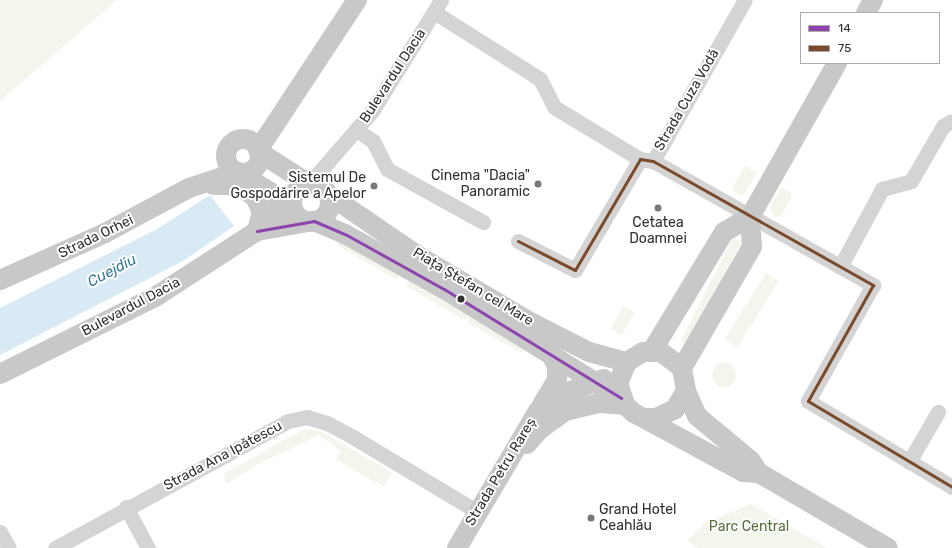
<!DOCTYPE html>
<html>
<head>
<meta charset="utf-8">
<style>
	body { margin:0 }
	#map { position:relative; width:952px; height:548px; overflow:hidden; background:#fff; font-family:Rubik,sans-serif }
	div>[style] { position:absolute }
	.green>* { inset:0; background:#f2f6ec; transform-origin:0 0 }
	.round { border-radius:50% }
	.water>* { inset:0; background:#d8ebf4 }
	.minor>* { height:15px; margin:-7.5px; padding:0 7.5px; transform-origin:7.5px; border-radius:7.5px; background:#d4d4d4 }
	.major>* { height:20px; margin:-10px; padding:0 10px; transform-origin:10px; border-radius:10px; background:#c8c8c8 }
	.major>.ring { margin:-10px; padding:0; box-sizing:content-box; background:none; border:20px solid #c8c8c8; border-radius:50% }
	.bus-1>* { height:3px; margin:-1.5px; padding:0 1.5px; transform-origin:1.5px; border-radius:1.5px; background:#8e44ad }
	.bus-2>* { height:3px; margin:-1.5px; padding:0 1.5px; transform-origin:1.5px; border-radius:1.5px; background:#7a4b2a }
	.dots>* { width:11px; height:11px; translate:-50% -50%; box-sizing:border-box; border:2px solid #fff; border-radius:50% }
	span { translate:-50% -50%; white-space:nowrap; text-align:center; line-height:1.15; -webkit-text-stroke:4px #fff; paint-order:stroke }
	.street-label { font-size:14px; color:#303030 }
	.poi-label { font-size:14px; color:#303030 }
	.right { translate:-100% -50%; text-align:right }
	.left { translate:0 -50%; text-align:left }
	.park-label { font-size:14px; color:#577039 }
	.water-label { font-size:15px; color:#367a99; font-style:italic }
	.legend { position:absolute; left:800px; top:12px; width:140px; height:52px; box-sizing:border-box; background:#fff; border:1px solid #acacac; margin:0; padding:5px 7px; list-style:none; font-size:12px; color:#303030 }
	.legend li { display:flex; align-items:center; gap:8px; height:20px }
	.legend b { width:20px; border:1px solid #acacac }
</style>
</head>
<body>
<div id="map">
	<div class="green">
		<div style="clip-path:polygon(0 0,117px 0,0 101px)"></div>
		<div style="clip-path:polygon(745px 166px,757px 172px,744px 194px,739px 196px,732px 188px)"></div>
		<div style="clip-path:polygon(782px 187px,793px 194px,781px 216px,775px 217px,769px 209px)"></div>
		<div style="left:733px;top:238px;width:9px;height:115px;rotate:27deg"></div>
		<div style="left:340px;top:240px;width:69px;height:6px;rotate:30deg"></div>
		<div style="left:766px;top:273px;width:15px;height:78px;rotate:32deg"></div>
		<div style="left:409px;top:281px;width:68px;height:6px;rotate:30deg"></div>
		<div style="left:623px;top:306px;width:13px;height:26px;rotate:29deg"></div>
		<div style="left:470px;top:317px;width:63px;height:6px;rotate:29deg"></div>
		<div class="round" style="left:712px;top:363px;width:24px;height:24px"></div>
		<div style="clip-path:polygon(304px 429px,321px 431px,392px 473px,384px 487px,336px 459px,341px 451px,319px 435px,256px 465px,227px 484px,223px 474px)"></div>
		<div style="clip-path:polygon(751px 504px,827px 548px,697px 548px,687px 541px,705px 523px)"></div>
	</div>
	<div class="water">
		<div style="clip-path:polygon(210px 195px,234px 226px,183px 261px,0 355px,0 308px,157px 229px)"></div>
	</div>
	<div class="minor">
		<div style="left:434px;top:12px;width:125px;rotate:32.3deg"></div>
		<div style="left:540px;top:79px;width:31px;rotate:63deg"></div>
		<div style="left:554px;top:107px;width:100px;rotate:31.2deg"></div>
		<div style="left:357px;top:130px;width:19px;rotate:35deg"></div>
		<div style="left:373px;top:141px;width:31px;rotate:63deg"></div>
		<div style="left:387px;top:169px;width:110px;rotate:28.9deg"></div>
		<div style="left:653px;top:161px;width:185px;rotate:-60.3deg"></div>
		<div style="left:309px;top:184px;width:96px;rotate:-49.2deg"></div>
		<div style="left:372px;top:111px;width:131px;rotate:-58.1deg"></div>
		<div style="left:518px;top:241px;width:64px;rotate:27deg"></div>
		<div style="left:575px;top:270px;width:129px;rotate:-59.6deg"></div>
		<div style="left:640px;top:159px;width:13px;rotate:9deg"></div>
		<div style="left:653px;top:161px;width:253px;rotate:29.4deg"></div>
		<div style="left:873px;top:285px;width:133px;rotate:119.3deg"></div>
		<div style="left:808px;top:401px;width:168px;rotate:30.8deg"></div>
		<div style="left:840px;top:267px;width:89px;rotate:-61.7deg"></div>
		<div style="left:882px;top:189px;width:30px;rotate:-15deg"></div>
		<div style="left:911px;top:181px;width:64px;rotate:-59.8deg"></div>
		<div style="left:943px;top:126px;width:10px;rotate:-29deg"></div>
		<div style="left:909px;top:462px;width:58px;rotate:-59.9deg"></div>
		<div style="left:126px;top:507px;width:47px;rotate:61.8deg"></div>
		<div style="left:0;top:532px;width:18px;rotate:61deg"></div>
		<div style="left:55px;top:548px;width:265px;rotate:-28.6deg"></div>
		<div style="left:288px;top:421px;width:19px;rotate:-12deg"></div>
		<div style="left:307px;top:417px;width:21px;rotate:17deg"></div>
		<div style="left:327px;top:423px;width:30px;rotate:28deg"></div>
		<div style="left:353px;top:437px;width:144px;rotate:31deg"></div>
	</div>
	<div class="major">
		<div style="left:866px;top:13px;width:15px;rotate:-62deg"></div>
		<div class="ring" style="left:226px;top:139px;width:14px;height:14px"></div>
		<div style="left:258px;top:150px;width:180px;rotate:-56.6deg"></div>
		<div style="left:259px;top:152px;width:59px;rotate:32.6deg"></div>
		<div style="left:247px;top:178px;width:52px;rotate:31deg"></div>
		<div class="ring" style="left:292px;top:184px;width:18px;height:18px"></div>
		<div style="left:213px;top:185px;width:25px"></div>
		<div style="left:238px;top:185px;width:21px;rotate:35deg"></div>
		<div style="left:255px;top:197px;width:17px;rotate:65deg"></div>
		<div style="left:262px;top:212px;width:20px;rotate:105deg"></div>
		<div style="left:329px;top:195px;width:110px;rotate:34.3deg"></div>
		<div style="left:420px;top:257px;width:128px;rotate:30.6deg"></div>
		<div style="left:530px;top:322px;width:66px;rotate:27deg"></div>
		<div style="left:589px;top:352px;width:39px;rotate:15deg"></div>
		<div style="left:750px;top:217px;width:177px;rotate:-60.5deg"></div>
		<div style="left:257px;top:231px;width:58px;rotate:-10deg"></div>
		<div style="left:314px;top:221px;width:34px;rotate:23deg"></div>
		<div style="left:345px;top:234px;width:113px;rotate:29.1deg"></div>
		<div style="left:444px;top:289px;width:208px;rotate:31.6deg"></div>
		<div style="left:0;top:280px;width:115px;rotate:-24.1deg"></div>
		<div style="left:105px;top:233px;width:95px;rotate:-28.2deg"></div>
		<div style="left:189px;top:188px;width:51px;rotate:-18.4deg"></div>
		<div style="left:652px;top:351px;width:139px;rotate:-58.8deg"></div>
		<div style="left:724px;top:232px;width:30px;rotate:-30deg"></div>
		<div style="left:682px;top:368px;width:140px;rotate:-60deg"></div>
		<div style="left:752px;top:247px;width:30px;rotate:-94deg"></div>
		<div style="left:0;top:374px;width:173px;rotate:-26.4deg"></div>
		<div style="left:155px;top:297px;width:121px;rotate:-32.9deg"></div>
		<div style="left:257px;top:231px;width:25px;rotate:-48deg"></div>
		<div style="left:274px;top:212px;width:19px;rotate:-21deg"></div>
		<div style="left:686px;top:391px;width:27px;rotate:66deg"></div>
		<div style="left:697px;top:416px;width:70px;rotate:39.8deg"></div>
		<div style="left:751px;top:461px;width:14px;rotate:56deg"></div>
		<div style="left:759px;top:473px;width:149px;rotate:30.2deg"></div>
		<div style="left:542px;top:405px;width:29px;rotate:-59deg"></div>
		<div style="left:557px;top:380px;width:14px;rotate:-90deg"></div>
		<div style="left:557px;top:366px;width:13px;rotate:-117deg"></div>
		<div style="left:646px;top:418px;width:10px"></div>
		<div style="left:656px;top:418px;width:21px;rotate:-25deg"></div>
		<div style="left:675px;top:409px;width:21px;rotate:-59deg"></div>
		<div style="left:686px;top:391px;width:23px;rotate:-100deg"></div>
		<div style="left:682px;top:368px;width:26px;rotate:-143deg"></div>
		<div style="left:661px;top:352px;width:18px;rotate:180deg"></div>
		<div style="left:643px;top:352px;width:19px;rotate:148deg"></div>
		<div style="left:627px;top:362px;width:23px;rotate:113deg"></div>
		<div style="left:618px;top:383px;width:23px;rotate:72deg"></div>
		<div style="left:625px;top:405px;width:12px;rotate:42deg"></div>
		<div style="left:634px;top:413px;width:124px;rotate:28.4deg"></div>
		<div style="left:743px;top:472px;width:16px;rotate:4deg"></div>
		<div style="left:527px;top:444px;width:18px;rotate:-49deg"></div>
		<div style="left:539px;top:430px;width:32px;rotate:-36deg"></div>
		<div style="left:565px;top:411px;width:35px;rotate:-13deg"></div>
		<div style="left:599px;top:403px;width:26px;rotate:4deg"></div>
		<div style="left:457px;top:548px;width:159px;rotate:-59.4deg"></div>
		<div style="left:538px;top:411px;width:36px;rotate:-32deg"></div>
		<div style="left:568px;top:392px;width:38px;rotate:-20deg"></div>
	</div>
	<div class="bus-1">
		<div style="left:257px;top:231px;width:58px;rotate:-10deg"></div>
		<div style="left:314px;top:221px;width:34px;rotate:23deg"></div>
		<div style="left:345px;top:234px;width:113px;rotate:29.1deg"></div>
		<div style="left:444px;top:289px;width:208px;rotate:31.6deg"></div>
	</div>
	<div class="bus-2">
		<div style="left:518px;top:241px;width:64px;rotate:27deg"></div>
		<div style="left:575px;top:270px;width:129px;rotate:-59.6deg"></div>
		<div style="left:640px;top:159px;width:13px;rotate:9deg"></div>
		<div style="left:653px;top:161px;width:253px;rotate:29.4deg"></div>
		<div style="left:873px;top:285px;width:133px;rotate:119.3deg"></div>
		<div style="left:808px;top:401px;width:168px;rotate:30.8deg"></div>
	</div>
	<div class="dots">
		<div style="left:538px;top:184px;background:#787878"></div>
		<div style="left:374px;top:186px;background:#787878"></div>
		<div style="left:658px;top:208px;background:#787878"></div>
		<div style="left:461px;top:299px;background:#303030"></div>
		<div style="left:591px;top:518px;background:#787878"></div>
	</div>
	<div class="street-label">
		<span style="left:393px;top:76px;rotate:-57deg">Bulevardul Dacia</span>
		<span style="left:687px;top:100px;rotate:-60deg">Strada Cuza Vodă</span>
		<span style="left:96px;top:237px;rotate:-26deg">Strada Orhei</span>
		<span style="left:473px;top:287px;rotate:31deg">Piața Ștefan cel Mare</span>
		<span style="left:131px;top:307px;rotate:-28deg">Bulevardul Dacia</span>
		<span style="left:223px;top:456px;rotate:-28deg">Strada Ana Ipătescu</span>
		<span style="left:501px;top:472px;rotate:-59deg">Strada Petru Rareș</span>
	</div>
	<div class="poi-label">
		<span class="right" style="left:530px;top:184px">Cinema "Dacia"<br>Panoramic</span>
		<span class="right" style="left:366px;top:186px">Sistemul De<br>Gospodărire a Apelor</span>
		<span style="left:658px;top:231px">Cetatea<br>Doamnei</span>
		<span class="left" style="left:599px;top:518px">Grand Hotel<br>Ceahlău</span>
	</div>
	<div class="park-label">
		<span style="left:749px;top:527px">Parc Central</span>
	</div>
	<div class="water-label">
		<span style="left:112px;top:271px;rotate:-28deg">Cuejdiu</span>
	</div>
	<ul class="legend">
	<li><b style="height:5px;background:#8e44ad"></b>14</li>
	<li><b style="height:5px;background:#7a4b2a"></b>75</li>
	</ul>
</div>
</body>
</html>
